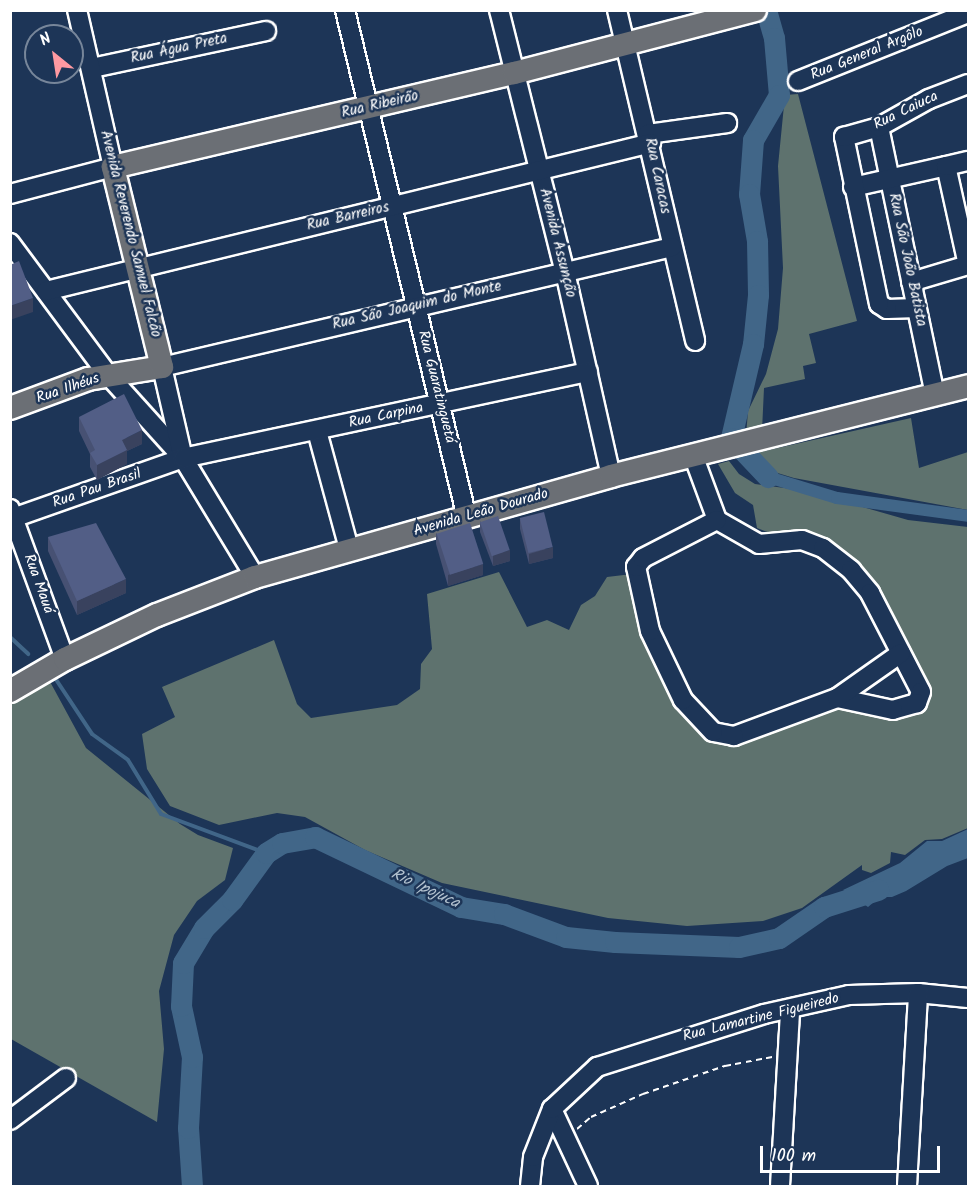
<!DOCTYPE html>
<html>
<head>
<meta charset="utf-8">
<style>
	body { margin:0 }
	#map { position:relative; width:979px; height:1197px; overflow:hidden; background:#1d3557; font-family:Kalam,sans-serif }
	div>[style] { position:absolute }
	.green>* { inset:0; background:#5e726e }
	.water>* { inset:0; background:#416688 }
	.stream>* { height:4px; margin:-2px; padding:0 2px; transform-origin:2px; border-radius:2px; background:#416688 }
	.canal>* { height:12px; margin:-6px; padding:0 6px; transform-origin:6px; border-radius:6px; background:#416688 }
	.river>* { height:21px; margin:-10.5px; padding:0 10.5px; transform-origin:10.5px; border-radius:10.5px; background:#416688 }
	.path>* { height:2px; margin-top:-1px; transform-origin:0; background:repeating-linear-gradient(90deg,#fff 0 6px,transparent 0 10.5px) }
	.roads { filter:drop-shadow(2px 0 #fff) drop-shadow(-2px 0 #fff) drop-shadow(0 2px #fff) drop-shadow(0 -2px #fff) }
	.minor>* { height:18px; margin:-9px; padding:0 9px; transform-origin:9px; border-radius:9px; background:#1d3557 }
	.major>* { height:22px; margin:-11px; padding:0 11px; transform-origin:11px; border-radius:11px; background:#6b6f75 }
	.wall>* { inset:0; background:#475173 }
	.shaded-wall>* { inset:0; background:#39425e }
	.building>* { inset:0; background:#525e86; transform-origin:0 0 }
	span { translate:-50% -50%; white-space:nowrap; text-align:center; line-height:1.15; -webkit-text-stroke:5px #1d3557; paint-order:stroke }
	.street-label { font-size:15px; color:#fff }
	.water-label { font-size:16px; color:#b3c2cf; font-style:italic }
	.frame { position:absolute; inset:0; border:12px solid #fff; pointer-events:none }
	.north { position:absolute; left:24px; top:24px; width:60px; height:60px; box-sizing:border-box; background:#1d3557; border:2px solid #77869a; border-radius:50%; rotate:330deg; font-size:16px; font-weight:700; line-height:24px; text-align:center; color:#fff }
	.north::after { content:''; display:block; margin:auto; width:21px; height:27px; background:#ff9aa2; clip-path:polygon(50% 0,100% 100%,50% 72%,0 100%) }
	.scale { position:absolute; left:760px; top:1146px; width:180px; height:27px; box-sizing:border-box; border:3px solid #fff; border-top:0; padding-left:8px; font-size:18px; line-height:21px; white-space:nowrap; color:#fff; -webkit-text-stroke:4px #1d3557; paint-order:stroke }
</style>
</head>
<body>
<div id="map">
	<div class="green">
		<div style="clip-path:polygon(798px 94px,857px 321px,809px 334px,816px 363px,803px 366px,805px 379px,764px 388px,762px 431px,746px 436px,748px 411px,766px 374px,778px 329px,783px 268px,778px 166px,785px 95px)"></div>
		<div style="clip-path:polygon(911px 418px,919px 468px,968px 452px,968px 510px,794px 478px,771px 471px,755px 453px)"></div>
		<div style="clip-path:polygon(729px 461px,739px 474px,755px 484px,807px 491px,908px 520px,968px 527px,968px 828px,942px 839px,925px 840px,905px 855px,891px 852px,890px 863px,871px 873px,862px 870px,862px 865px,802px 908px,763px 921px,687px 926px,608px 918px,442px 883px,365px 850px,305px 817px,277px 813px,219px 825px,170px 806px,147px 769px,142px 734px,175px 717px,162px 687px,274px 640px,297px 704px,311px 718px,397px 705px,420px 689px,421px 664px,432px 649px,427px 594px,499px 572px,527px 627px,547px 620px,569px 630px,581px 605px,595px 596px,607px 577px,632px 574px,681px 708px,713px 743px,732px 743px,829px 708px,876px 713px,920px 708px,855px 566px,757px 528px,753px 505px,735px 493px,718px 464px)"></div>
		<div style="clip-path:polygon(48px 678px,86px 748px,180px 824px,198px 835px,233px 848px,225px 880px,197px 901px,174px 935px,159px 991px,164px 1049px,157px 1122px,11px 1039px,11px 699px)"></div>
	</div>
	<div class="water">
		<div style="clip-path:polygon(968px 829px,968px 858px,947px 866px,906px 891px,892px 897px,880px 897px,868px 907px,843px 890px,900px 863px,927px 841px,942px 841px)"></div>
	</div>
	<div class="stream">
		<div style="left:10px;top:637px;width:25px;rotate:43deg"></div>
		<div style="left:55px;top:678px;width:67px;rotate:56.5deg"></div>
		<div style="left:92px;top:734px;width:44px;rotate:35.8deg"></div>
		<div style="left:128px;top:760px;width:63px;rotate:58.6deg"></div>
		<div style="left:161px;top:814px;width:112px;rotate:20.4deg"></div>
	</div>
	<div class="canal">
		<div style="left:768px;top:477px;width:72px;rotate:16.9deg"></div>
		<div style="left:837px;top:498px;width:132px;rotate:7.8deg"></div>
	</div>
	<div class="river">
		<div style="left:766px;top:10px;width:29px;rotate:74deg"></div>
		<div style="left:774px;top:38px;width:57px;rotate:85deg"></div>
		<div style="left:779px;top:95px;width:52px;rotate:120deg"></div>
		<div style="left:753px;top:140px;width:54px;rotate:94.2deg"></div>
		<div style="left:749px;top:194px;width:48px;rotate:80.3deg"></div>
		<div style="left:757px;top:241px;width:54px;rotate:88.9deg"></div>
		<div style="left:758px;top:295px;width:49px;rotate:95.8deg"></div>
		<div style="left:753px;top:344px;width:97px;rotate:103.2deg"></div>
		<div style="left:731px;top:438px;width:54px;rotate:46.5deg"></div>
		<div style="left:192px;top:1186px;width:58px;rotate:-93.9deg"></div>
		<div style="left:188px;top:1128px;width:71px;rotate:-86.8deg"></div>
		<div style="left:192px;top:1057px;width:52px;rotate:-102.2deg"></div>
		<div style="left:181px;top:1006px;width:43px;rotate:-87.3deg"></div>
		<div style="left:183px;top:963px;width:41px;rotate:-59deg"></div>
		<div style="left:204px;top:928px;width:40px;rotate:-45deg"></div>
		<div style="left:232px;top:900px;width:58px;rotate:-54.1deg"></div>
		<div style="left:266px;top:853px;width:19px;rotate:-32deg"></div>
		<div style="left:282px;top:843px;width:34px;rotate:-10deg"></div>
		<div style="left:315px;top:837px;width:162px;rotate:25.6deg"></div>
		<div style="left:461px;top:907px;width:44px;rotate:9.2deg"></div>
		<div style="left:504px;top:914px;width:66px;rotate:20.4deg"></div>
		<div style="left:566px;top:937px;width:49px;rotate:5.8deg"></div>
		<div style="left:615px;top:942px;width:124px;rotate:2.3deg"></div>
		<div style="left:739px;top:947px;width:41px;rotate:-12.7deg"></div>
		<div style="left:779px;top:938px;width:55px;rotate:-34.6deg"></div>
		<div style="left:824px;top:907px;width:57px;rotate:-17.5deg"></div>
	</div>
	<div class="path">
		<div style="left:577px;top:1129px;width:18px;rotate:-41deg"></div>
		<div style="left:591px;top:1117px;width:57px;rotate:-23.9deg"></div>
		<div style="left:643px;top:1094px;width:87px;rotate:-18.9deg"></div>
		<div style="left:725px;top:1066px;width:48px;rotate:-10.8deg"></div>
	</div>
	<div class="roads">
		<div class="minor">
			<div style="left:345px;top:10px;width:522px;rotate:76.5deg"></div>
			<div style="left:499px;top:10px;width:270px;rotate:75.9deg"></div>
			<div style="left:565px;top:272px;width:209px;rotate:77.3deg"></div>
			<div style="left:617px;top:10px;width:340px;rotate:76.7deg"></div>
			<div style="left:92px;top:68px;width:178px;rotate:-12deg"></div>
			<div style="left:798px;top:81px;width:183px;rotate:-21.8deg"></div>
			<div style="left:879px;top:127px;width:273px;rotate:78.2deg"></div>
			<div style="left:648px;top:134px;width:80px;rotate:-7.9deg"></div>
			<div style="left:853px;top:187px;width:95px;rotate:-12.7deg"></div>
			<div style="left:10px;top:194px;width:106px;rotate:-14.7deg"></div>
			<div style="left:113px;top:167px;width:161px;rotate:-102.9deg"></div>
			<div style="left:10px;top:243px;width:164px;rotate:53.4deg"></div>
			<div style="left:108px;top:375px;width:112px;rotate:47.9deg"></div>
			<div style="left:183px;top:458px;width:139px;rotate:58.8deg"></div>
			<div style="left:911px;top:282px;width:59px;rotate:-16.6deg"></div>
			<div style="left:968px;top:265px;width:101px;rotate:-102.5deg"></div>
			<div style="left:946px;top:166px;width:23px;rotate:-13deg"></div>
			<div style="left:46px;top:291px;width:623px;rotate:-13.75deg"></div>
			<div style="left:917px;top:308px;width:30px;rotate:178deg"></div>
			<div style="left:887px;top:309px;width:9px;rotate:-148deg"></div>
			<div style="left:879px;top:304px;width:171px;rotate:-101.8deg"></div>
			<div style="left:844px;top:137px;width:36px;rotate:-16deg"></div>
			<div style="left:879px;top:127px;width:57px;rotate:-29.2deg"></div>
			<div style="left:929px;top:99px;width:42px;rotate:-21deg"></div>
			<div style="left:317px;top:431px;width:122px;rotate:74.8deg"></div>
			<div style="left:693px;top:455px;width:69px;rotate:69.7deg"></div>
			<div style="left:717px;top:520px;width:48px;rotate:29.7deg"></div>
			<div style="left:759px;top:544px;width:43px;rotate:-5.3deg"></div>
			<div style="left:802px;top:540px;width:22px;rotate:21deg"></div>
			<div style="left:823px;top:548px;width:36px;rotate:38deg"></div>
			<div style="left:851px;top:570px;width:30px;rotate:50deg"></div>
			<div style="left:870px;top:593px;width:111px;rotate:62.7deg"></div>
			<div style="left:921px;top:692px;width:12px;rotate:110deg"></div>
			<div style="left:917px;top:703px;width:25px;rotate:164deg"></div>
			<div style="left:893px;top:710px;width:57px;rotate:-167.9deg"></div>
			<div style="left:837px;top:698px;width:110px;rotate:159.7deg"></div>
			<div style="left:734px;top:736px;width:21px;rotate:-169deg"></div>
			<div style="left:713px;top:732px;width:44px;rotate:-133.2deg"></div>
			<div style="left:683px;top:700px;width:76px;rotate:-115.6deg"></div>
			<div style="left:650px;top:631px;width:66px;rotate:-102.3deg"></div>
			<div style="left:636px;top:567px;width:11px;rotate:-52deg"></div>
			<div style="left:643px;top:558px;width:83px;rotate:-27.2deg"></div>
			<div style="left:183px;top:458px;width:93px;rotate:-103deg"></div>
			<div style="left:162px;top:367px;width:524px;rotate:-13.24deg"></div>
			<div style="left:10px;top:509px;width:160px;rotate:69.9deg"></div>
			<div style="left:10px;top:519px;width:183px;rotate:-19.4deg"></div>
			<div style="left:183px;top:458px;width:414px;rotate:-12deg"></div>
			<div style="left:837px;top:698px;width:78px;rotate:-35.1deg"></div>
			<div style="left:552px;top:1109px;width:85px;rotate:64.9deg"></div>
			<div style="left:10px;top:1120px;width:70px;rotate:-36.9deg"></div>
			<div style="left:530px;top:1186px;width:29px;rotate:-84deg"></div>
			<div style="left:533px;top:1157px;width:52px;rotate:-68.4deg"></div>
			<div style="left:552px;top:1109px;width:62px;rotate:-43deg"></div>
			<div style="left:597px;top:1067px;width:175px;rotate:-17.6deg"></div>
			<div style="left:764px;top:1014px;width:87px;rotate:-12.6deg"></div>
			<div style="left:849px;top:995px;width:69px;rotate:-1.7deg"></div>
			<div style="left:918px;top:993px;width:50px;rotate:5.7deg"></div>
			<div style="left:780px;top:1186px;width:176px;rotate:-86.7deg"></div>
			<div style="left:907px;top:1186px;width:193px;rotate:-86.7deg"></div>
		</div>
		<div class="major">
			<div style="left:10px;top:408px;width:83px;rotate:-20.4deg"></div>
			<div style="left:88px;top:379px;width:75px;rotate:-9.2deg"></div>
			<div style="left:162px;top:367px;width:206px;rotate:-103.8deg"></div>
			<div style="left:113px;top:167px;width:412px;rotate:-13.2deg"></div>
			<div style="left:514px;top:73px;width:249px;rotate:-14.6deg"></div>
			<div style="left:10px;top:691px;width:64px;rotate:-30.2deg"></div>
			<div style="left:65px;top:659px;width:102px;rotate:-25.6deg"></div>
			<div style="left:157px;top:615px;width:105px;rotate:-21.2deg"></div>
			<div style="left:255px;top:577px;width:370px;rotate:-15.8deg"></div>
			<div style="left:611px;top:476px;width:368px;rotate:-14.1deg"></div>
		</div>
	</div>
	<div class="wall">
		<div style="clip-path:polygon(79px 417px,142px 444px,127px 451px,127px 464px,97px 480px,90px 467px,90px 454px,79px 431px)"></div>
		<div style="clip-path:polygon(520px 519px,553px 558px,529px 564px,520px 529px)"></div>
		<div style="clip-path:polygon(480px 521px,510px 561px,493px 566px,480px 532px)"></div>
		<div style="clip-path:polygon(436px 533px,483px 575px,448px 586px,436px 544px)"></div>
		<div style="clip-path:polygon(48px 537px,126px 593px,77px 615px,48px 551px)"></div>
	</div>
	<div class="shaded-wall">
		<div style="clip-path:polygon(33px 298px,33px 312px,10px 320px,10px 306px)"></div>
		<div style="clip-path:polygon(142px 430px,142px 444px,127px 451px,127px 464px,97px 480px,97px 465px,122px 440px)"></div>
		<div style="clip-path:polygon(553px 547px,553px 558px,529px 564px,529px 554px)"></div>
		<div style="clip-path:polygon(510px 550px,510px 561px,493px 566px,493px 555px)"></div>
		<div style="clip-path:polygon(483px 564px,483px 575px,448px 586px,448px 575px)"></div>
		<div style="clip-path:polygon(126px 579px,126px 593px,77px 615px,77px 601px)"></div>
	</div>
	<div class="building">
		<div style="clip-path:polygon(19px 261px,33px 298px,10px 306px,10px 265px)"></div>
		<div style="clip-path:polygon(124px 394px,142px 430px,122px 440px,127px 450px,97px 465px,90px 453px,95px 450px,79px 417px)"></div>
		<div style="left:544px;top:512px;width:36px;height:25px;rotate:76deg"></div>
		<div style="left:498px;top:516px;width:36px;height:19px;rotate:71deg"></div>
		<div style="clip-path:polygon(96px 523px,126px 579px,77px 601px,48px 537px)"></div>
		<div style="left:470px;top:523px;width:43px;height:35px;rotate:72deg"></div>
	</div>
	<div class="street-label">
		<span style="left:179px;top:49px;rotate:-12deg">Rua Água Preta</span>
		<span style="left:867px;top:54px;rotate:-22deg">Rua General Argôlo</span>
		<span style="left:380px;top:105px;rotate:-13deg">Rua Ribeirão</span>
		<span style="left:906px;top:111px;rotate:-26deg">Rua Caiuca</span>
		<span style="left:657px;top:176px;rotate:78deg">Rua Caracas</span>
		<span style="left:348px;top:217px;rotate:-13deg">Rua Barreiros</span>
		<span style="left:130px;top:234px;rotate:76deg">Avenida Reverendo Samuel Falcão</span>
		<span style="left:557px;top:243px;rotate:76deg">Avenida Assunção</span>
		<span style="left:907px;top:260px;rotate:78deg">Rua São João Batista</span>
		<span style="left:417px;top:306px;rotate:-13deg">Rua São Joaquim do Monte</span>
		<span style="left:436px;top:387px;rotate:76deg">Rua Guaratinguetá</span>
		<span style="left:68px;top:389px;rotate:-19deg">Rua Ilhéus</span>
		<span style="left:386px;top:416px;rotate:-12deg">Rua Carpina</span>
		<span style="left:97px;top:489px;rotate:-19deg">Rua Pau Brasil</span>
		<span style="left:481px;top:513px;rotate:-16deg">Avenida Leão Dourado</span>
		<span style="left:38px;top:584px;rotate:70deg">Rua Mauá</span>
		<span style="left:761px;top:1018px;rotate:-14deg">Rua Lamartine Figueiredo</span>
	</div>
	<div class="water-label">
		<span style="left:425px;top:889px;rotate:25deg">Rio Ipojuca</span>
	</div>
	<div class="frame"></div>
	<div class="north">N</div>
	<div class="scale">100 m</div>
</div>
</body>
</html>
